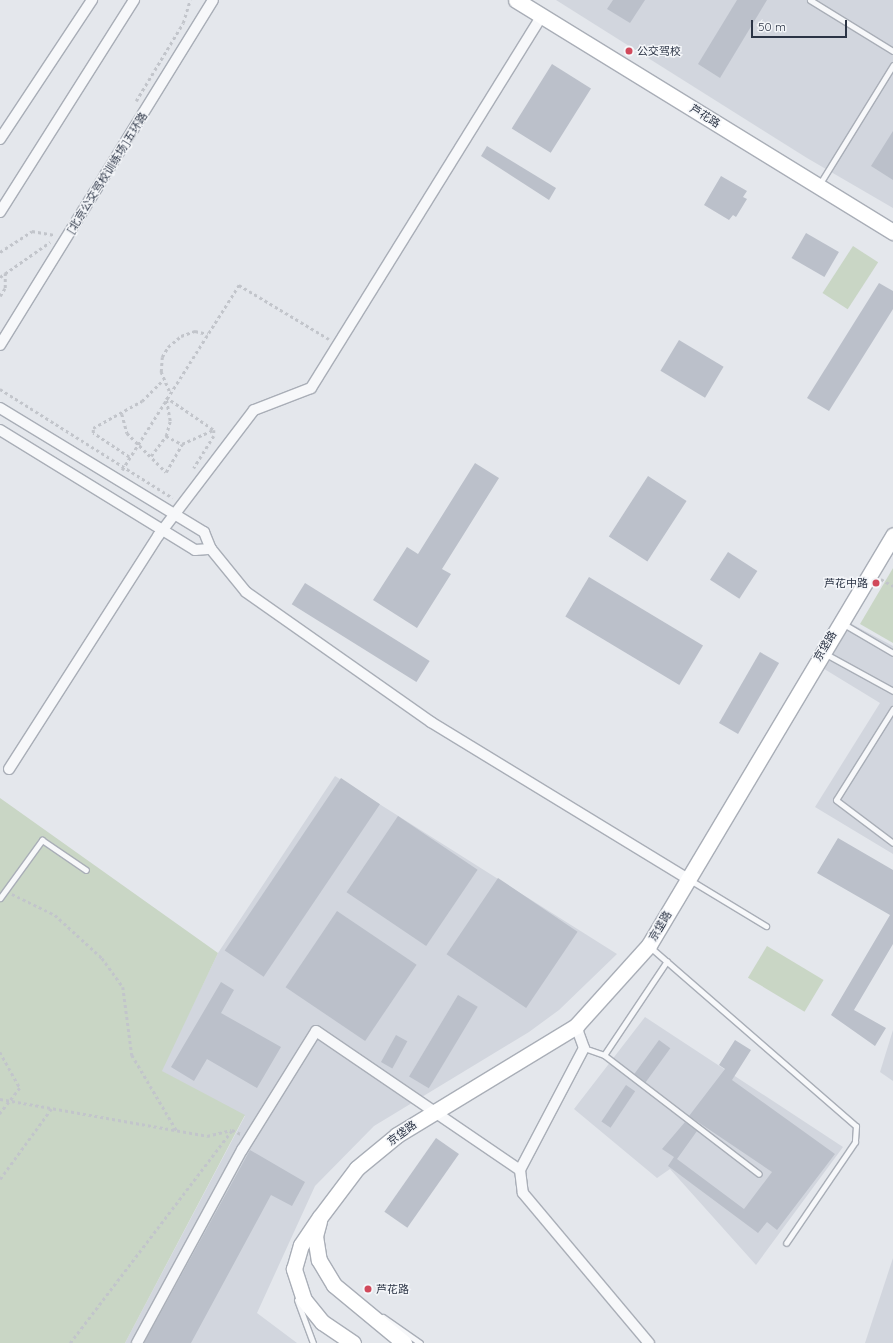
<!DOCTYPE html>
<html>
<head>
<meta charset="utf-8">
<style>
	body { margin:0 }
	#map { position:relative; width:893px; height:1343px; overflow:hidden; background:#e4e7ec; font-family:Quicksand,"Noto Sans SC",sans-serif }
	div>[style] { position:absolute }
	.built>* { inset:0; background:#d2d6de }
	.green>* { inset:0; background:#c9d6c5; transform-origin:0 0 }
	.building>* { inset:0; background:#bbc0ca; transform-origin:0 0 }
	.path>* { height:2.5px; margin-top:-1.25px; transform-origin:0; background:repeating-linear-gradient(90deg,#c2c5cb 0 3px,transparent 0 6px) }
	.roads { filter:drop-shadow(1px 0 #a9aeb7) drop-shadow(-1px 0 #a9aeb7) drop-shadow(0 1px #a9aeb7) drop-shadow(0 -1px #a9aeb7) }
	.lane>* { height:5px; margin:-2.5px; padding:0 2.5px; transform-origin:2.5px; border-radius:2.5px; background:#f7f8fa }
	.street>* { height:10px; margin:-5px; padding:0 5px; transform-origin:5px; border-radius:5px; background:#f7f8fa }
	.secondary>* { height:15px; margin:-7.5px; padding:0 7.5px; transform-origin:7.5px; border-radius:7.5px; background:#fff }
	.dots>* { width:11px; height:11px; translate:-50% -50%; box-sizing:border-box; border:2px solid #f4f6f9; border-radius:50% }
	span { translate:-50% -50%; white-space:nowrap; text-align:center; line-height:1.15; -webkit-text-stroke:3px #f4f6f9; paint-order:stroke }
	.poi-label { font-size:11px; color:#2b3445 }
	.left { translate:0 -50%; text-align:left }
	.right { translate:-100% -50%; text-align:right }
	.street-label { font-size:11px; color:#2b3445 }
	.scale { position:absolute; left:751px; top:20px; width:96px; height:18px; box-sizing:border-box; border:2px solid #2b3445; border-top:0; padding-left:5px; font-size:12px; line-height:14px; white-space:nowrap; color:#2b3445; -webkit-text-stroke:3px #f4f6f9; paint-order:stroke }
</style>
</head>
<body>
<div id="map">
	<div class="built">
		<div style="clip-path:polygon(556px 0,893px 0,893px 208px,807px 158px)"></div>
		<div style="clip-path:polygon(850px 623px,893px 646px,893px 854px,815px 807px,880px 703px,821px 667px)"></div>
		<div style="clip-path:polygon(335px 776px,617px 954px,559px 1010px,529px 1032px,374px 1126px,315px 1186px,257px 1313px,297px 1343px,125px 1343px,245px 1116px,161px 1071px,218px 953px)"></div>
		<div style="clip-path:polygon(645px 1017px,843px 1147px,756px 1265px,670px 1169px,657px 1178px,574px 1109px)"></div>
		<div style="clip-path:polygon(893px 1030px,893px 1081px,880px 1072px)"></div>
		<div style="clip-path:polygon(893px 1258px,893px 1343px,865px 1343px)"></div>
	</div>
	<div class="green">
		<div style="left:853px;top:246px;width:30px;height:56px;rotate:33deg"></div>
		<div style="clip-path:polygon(893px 568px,893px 643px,860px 624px)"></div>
		<div style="clip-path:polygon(0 798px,218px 953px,162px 1071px,245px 1115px,125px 1343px,0 1343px)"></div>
		<div style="left:767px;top:946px;width:66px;height:37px;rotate:31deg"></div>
	</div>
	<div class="building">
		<div style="clip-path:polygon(613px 0,645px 0,630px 23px,607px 9px)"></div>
		<div style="clip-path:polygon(737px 0,767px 0,720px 78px,698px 64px)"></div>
		<div style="left:552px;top:64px;width:46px;height:76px;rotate:32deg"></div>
		<div style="clip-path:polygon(893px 131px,893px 180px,871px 166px)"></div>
		<div style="clip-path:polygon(487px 146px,556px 188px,549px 200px,481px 156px)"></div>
		<div style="clip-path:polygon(721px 176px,747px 191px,743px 197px,747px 199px,736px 217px,733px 215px,729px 220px,704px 205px)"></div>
		<div style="left:806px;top:233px;width:38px;height:29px;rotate:30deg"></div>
		<div style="clip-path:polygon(879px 283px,893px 291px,893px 309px,829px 411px,807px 398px)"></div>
		<div style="left:679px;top:340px;width:52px;height:36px;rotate:31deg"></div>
		<div style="clip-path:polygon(475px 463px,499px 478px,442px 569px,451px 574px,417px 628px,373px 600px,407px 547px,418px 554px)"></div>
		<div style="left:648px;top:476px;width:46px;height:72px;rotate:33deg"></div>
		<div style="left:728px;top:552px;width:35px;height:33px;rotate:33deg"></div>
		<div style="left:589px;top:577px;width:133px;height:46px;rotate:31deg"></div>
		<div style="left:305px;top:583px;width:147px;height:25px;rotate:32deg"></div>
		<div style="left:760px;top:652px;width:22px;height:82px;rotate:30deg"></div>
		<div style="left:341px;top:778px;width:47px;height:208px;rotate:34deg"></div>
		<div style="left:398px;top:816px;width:96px;height:92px;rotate:34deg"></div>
		<div style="clip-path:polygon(838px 838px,893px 870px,893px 944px,854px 1010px,886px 1028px,875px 1046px,831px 1015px,890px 915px,817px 873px)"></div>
		<div style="left:498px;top:878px;width:96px;height:92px;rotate:34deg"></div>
		<div style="left:337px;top:911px;width:96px;height:92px;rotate:34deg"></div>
		<div style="clip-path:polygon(221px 982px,234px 990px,221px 1013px,281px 1047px,257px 1088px,207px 1059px,194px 1081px,171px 1067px)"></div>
		<div style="left:458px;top:995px;width:23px;height:95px;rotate:31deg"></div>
		<div style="left:396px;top:1035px;width:13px;height:31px;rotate:29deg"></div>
		<div style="left:659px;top:1040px;width:14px;height:42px;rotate:36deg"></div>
		<div style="clip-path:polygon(735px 1040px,751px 1050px,732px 1080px,835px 1154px,777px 1230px,767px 1222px,758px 1233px,668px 1166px,674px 1157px,662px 1149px,685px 1122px,697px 1131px,677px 1159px,744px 1209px,772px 1172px,689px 1116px,725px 1069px,719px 1065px)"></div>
		<div style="left:626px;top:1085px;width:11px;height:44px;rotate:34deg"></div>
		<div style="left:436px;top:1138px;width:28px;height:90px;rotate:35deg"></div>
		<div style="clip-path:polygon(250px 1150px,305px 1182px,292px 1206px,271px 1195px,191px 1343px,144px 1343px)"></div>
	</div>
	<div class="path">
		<div style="left:136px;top:101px;width:91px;rotate:-58.9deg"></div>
		<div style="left:183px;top:23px;width:24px;rotate:-73deg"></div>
		<div style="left:0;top:252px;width:38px;rotate:-33deg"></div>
		<div style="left:32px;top:231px;width:23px;rotate:10deg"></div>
		<div style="left:0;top:277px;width:61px;rotate:-35deg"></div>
		<div style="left:0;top:296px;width:9px;rotate:-58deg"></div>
		<div style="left:5px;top:288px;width:15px;rotate:-90deg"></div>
		<div style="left:0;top:389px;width:204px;rotate:32.2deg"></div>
		<div style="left:169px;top:391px;width:21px;rotate:-113deg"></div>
		<div style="left:161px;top:372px;width:15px;rotate:-86deg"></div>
		<div style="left:162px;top:357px;width:12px;rotate:-59deg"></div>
		<div style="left:168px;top:347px;width:17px;rotate:-40deg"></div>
		<div style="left:181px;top:336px;width:15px;rotate:-20deg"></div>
		<div style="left:195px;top:331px;width:13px;rotate:13deg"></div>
		<div style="left:166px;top:397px;width:58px;rotate:34.5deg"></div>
		<div style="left:214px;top:430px;width:6px;rotate:90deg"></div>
		<div style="left:214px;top:436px;width:38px;rotate:122deg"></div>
		<div style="left:122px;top:414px;width:20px;rotate:75deg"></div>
		<div style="left:127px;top:433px;width:55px;rotate:45deg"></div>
		<div style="left:166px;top:472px;width:32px;rotate:-60deg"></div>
		<div style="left:166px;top:436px;width:18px;rotate:27deg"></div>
		<div style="left:182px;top:444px;width:35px;rotate:-24deg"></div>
		<div style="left:151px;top:456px;width:25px;rotate:-53deg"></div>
		<div style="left:166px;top:436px;width:16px;rotate:-75deg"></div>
		<div style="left:170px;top:421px;width:23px;rotate:-100deg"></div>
		<div style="left:129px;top:457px;width:43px;rotate:-146.3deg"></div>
		<div style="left:93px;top:433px;width:5px;rotate:-90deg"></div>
		<div style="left:93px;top:428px;width:56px;rotate:-28.9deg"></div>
		<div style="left:142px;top:401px;width:30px;rotate:-45deg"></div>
		<div style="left:122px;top:470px;width:219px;rotate:-57.7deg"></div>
		<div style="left:239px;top:285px;width:105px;rotate:31deg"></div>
		<div style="left:881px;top:579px;width:14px;rotate:30deg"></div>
		<div style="left:12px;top:894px;width:48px;rotate:26deg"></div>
		<div style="left:55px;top:915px;width:64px;rotate:42.5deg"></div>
		<div style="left:102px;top:958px;width:36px;rotate:54deg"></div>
		<div style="left:123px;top:987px;width:69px;rotate:82.5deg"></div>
		<div style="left:132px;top:1055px;width:88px;rotate:59.4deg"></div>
		<div style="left:0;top:1052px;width:41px;rotate:60.9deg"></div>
		<div style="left:20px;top:1088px;width:33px;rotate:128deg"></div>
		<div style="left:0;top:1099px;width:210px;rotate:10.1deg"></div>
		<div style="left:207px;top:1136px;width:25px;rotate:-14deg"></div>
		<div style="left:0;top:1179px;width:87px;rotate:-53.9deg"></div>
		<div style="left:70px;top:1343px;width:268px;rotate:-52.7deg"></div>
		<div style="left:232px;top:1130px;width:10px;rotate:24deg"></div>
	</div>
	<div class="roads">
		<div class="lane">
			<div style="left:810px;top:0;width:97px;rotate:31.6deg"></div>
			<div style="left:819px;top:185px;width:141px;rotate:-58.3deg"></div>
			<div style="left:842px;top:623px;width:59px;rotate:30.5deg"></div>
			<div style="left:824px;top:653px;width:79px;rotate:28.8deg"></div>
			<div style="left:893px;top:709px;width:107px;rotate:122.1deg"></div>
			<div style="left:836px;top:800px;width:71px;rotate:37deg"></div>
			<div style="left:690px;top:880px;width:89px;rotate:31.2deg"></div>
			<div style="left:0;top:898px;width:72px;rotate:-54.1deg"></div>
			<div style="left:42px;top:840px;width:53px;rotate:34.3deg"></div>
			<div style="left:650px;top:947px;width:273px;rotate:41deg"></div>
			<div style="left:856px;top:1126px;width:16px;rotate:94deg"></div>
			<div style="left:855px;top:1142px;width:122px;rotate:124.3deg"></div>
			<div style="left:584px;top:1048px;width:21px;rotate:19deg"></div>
			<div style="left:604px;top:1055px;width:113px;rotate:-56.2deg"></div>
			<div style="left:604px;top:1055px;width:195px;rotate:37.5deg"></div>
			<div style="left:297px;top:1300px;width:46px;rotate:69.6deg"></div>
			<div style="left:383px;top:1317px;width:45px;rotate:35.1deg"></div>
		</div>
		<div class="street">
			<div style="left:0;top:139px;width:167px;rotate:-56.5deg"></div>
			<div style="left:0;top:212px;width:251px;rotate:-57.7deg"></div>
			<div style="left:0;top:345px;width:405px;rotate:-58.3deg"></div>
			<div style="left:0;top:408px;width:239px;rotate:31.3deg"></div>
			<div style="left:204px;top:532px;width:18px;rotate:68deg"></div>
			<div style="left:211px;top:549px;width:55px;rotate:50.9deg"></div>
			<div style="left:246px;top:592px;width:226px;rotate:35.1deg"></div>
			<div style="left:431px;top:722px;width:301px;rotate:31.4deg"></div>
			<div style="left:0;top:430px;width:229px;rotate:31.6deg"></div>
			<div style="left:195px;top:550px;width:16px;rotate:-4deg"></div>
			<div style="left:9px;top:769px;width:277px;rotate:-57.4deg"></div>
			<div style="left:158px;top:536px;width:158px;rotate:-52.7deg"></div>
			<div style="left:254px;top:410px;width:61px;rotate:-21.1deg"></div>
			<div style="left:311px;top:388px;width:438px;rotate:-58.2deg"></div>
			<div style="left:576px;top:1026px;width:23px;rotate:70deg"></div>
			<div style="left:584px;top:1048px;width:138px;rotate:117.7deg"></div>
			<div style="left:520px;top:1170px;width:23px;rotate:83deg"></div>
			<div style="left:523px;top:1193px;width:196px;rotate:50deg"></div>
			<div style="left:137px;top:1343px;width:220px;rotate:-61.5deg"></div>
			<div style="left:242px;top:1150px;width:140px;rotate:-58.1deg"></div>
			<div style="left:316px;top:1031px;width:247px;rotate:34.3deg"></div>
		</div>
		<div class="secondary">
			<div style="left:516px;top:0;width:443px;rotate:31.6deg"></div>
			<div style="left:319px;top:1221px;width:16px;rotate:105deg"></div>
			<div style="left:315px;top:1236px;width:24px;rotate:81deg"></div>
			<div style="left:319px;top:1260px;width:29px;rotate:59deg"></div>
			<div style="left:334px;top:1285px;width:91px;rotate:39.6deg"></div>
			<div style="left:353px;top:1343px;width:37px;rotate:-146deg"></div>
			<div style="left:322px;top:1322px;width:28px;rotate:-129deg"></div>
			<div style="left:304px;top:1300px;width:33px;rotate:-108deg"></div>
			<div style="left:294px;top:1269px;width:25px;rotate:-74deg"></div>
			<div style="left:301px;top:1245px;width:34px;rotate:-56deg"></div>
			<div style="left:320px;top:1217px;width:61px;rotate:-52.9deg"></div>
			<div style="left:357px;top:1168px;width:52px;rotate:-39.5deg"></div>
			<div style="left:397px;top:1135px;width:210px;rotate:-31.3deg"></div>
			<div style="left:576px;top:1026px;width:109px;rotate:-48deg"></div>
			<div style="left:649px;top:945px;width:477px;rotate:-59.2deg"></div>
		</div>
	</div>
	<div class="dots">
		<div style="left:629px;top:51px;background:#d1495b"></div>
		<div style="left:876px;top:583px;background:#d1495b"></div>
		<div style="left:368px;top:1289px;background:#d1495b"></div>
	</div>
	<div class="poi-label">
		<span class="left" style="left:637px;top:51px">公交驾校</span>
		<span class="right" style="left:868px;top:583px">芦花中路</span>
		<span class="left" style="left:376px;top:1289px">芦花路</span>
	</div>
	<div class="street-label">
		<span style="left:705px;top:116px;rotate:32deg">芦花路</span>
		<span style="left:107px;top:173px;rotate:-58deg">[北京公交驾校训练场]五环路</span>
		<span style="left:825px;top:646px;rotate:-59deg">京垡路</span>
		<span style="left:660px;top:926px;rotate:-59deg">京垡路</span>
		<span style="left:402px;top:1133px;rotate:-36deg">京垡路</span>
	</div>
	<div class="scale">50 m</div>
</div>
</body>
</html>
